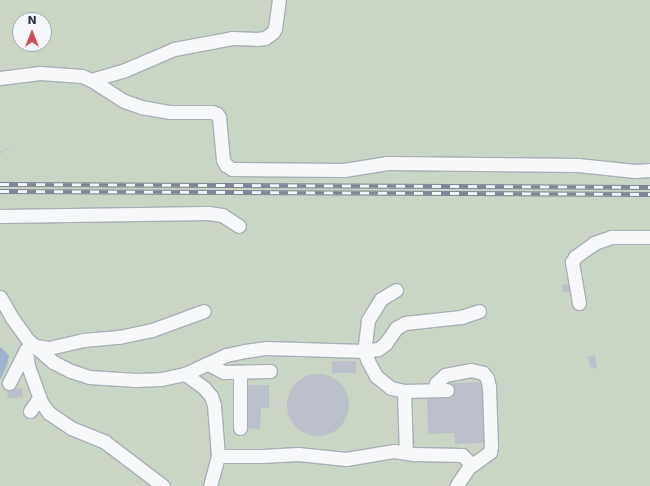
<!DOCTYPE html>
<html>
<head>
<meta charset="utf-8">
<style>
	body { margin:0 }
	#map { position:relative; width:650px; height:486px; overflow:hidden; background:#e4e7ec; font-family:"DejaVu Sans",sans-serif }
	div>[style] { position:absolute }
	.green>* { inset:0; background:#c9d6c5 }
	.water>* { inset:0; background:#9fb4cc }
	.building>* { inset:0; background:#bbc0ca; transform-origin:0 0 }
	.round { border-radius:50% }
	.path>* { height:2px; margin-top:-1px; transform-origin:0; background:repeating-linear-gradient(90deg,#c2c5cb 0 3px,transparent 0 6px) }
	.roads { filter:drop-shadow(1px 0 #a9aeb7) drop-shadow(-1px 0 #a9aeb7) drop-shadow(0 1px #a9aeb7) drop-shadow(0 -1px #a9aeb7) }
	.minor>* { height:13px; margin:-6.5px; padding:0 6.5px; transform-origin:6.5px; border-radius:6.5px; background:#f7f8fa }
	.rail>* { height:4.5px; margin-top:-2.25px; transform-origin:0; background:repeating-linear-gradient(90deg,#f4f6f9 0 9px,#7d8696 0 18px); box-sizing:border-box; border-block:1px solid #7d8696 }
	span { translate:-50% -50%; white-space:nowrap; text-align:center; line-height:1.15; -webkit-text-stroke:3px #f4f6f9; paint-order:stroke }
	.north { position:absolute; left:12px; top:12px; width:40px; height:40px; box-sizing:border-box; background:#f4f6f9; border:1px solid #a4a8b1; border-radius:50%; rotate:0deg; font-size:11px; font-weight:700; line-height:16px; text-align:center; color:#2b3445 }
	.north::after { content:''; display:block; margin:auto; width:14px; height:18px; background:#d1495b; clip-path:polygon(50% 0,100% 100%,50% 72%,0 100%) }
</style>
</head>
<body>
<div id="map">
	<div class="green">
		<div style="clip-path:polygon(evenodd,0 0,650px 0,650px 486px,0 486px,0 0,20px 20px,44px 20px,44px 44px,20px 44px,20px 20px)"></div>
	</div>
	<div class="water">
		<div style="clip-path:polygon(0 347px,3px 349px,9px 356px,7px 365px,0 380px)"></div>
	</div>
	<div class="building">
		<div style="left:571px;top:284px;width:7px;height:9px;rotate:82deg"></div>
		<div style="clip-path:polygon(595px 355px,597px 368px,591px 369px,588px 357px)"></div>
		<div style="left:332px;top:361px;width:24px;height:12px"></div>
		<div class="round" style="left:287px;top:374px;width:62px;height:62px"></div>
		<div style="clip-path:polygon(483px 382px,486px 443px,455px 444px,454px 433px,428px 434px,427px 399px,453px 398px,452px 383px)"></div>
		<div style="clip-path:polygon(245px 385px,269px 385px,269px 408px,261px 408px,260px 429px,246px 428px)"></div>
		<div style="left:22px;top:388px;width:9px;height:15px;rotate:84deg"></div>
	</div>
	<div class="path">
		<div style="left:0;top:153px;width:14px;rotate:-30deg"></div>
	</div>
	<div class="roads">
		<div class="minor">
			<div style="left:0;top:78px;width:40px;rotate:-7.1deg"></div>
			<div style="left:40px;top:73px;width:42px;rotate:4.1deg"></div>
			<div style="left:82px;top:76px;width:12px;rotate:24deg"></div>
			<div style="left:93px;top:81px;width:37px;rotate:33deg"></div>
			<div style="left:124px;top:101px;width:18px;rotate:19deg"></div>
			<div style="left:141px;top:107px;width:28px;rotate:10deg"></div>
			<div style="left:169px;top:112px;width:43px"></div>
			<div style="left:212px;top:112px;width:5px;rotate:22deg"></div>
			<div style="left:217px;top:114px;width:4px;rotate:56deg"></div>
			<div style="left:219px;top:117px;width:43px;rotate:84.7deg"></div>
			<div style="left:223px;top:160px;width:6px;rotate:59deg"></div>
			<div style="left:226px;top:165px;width:7px;rotate:34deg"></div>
			<div style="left:232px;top:169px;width:112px;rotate:0.5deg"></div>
			<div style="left:344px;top:170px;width:44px;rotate:-9.2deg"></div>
			<div style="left:387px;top:163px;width:191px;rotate:0.6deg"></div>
			<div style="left:578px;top:165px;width:57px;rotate:6deg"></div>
			<div style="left:635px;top:171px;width:15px;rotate:-4deg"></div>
			<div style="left:91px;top:80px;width:35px;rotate:-16deg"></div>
			<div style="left:125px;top:70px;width:53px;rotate:-23.2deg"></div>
			<div style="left:174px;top:49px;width:59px;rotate:-10.7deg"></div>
			<div style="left:232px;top:38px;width:25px;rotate:2deg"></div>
			<div style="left:257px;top:39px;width:8px;rotate:-7deg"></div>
			<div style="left:265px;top:38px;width:10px;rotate:-37deg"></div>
			<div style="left:273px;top:32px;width:4px;rotate:-63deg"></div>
			<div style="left:275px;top:28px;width:28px;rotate:-82deg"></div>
			<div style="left:0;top:216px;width:208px;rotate:-0.8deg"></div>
			<div style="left:208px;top:213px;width:14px;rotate:8deg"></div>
			<div style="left:222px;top:215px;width:20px;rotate:33deg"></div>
			<div style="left:396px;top:290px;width:17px;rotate:149deg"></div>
			<div style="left:381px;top:299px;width:25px;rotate:122deg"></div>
			<div style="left:368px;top:320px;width:31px;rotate:97deg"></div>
			<div style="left:364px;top:351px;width:11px;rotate:68deg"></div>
			<div style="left:368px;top:361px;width:17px;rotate:62deg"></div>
			<div style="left:376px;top:376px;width:19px;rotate:39deg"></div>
			<div style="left:391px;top:388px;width:13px;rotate:13deg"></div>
			<div style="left:404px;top:391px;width:43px;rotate:-1.3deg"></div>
			<div style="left:0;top:297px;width:24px;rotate:60deg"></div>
			<div style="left:12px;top:318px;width:29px;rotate:54deg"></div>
			<div style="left:29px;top:341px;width:32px;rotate:41deg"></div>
			<div style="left:53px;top:362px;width:20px;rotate:27deg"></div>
			<div style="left:71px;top:371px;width:19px;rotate:18deg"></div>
			<div style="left:89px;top:377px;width:47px;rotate:3.7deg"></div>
			<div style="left:136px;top:380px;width:25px;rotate:-2deg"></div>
			<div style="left:161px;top:379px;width:25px;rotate:-12deg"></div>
			<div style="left:185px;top:374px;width:45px;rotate:-24.9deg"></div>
			<div style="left:226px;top:355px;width:19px;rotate:-12deg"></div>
			<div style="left:245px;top:351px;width:22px;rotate:-8deg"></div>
			<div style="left:267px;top:348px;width:97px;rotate:1.8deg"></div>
			<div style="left:364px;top:351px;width:14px;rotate:-8deg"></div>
			<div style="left:378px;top:349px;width:9px;rotate:-36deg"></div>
			<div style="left:385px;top:344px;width:19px;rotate:-55deg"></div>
			<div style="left:396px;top:328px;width:10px;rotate:-29deg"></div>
			<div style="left:405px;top:323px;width:56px;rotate:-6.1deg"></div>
			<div style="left:461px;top:317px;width:19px;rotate:-18deg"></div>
			<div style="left:579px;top:303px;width:42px;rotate:-99.7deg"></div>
			<div style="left:572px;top:262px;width:6px;rotate:-59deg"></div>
			<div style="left:575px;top:257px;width:24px;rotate:-36deg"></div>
			<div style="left:594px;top:243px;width:18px;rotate:-19deg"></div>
			<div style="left:611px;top:237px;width:39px"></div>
			<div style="left:31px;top:343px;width:9px;rotate:126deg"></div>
			<div style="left:26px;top:350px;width:16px;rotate:83deg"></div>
			<div style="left:28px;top:366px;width:38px;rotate:70deg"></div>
			<div style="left:41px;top:402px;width:14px;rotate:54deg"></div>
			<div style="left:49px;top:413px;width:27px;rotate:34deg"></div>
			<div style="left:71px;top:428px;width:37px;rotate:22deg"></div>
			<div style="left:105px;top:442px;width:73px;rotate:37.2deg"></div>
			<div style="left:35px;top:346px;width:14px;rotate:8deg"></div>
			<div style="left:49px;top:348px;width:35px;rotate:-13deg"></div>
			<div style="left:83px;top:340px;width:36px;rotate:-5deg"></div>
			<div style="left:119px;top:337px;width:34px;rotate:-12deg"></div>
			<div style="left:152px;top:330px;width:55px;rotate:-20.1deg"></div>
			<div style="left:208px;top:364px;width:18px;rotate:27deg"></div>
			<div style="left:224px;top:372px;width:46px;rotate:-1.2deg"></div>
			<div style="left:240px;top:372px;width:56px;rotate:90deg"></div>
			<div style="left:185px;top:374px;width:24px;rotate:36deg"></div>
			<div style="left:204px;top:388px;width:11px;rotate:49deg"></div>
			<div style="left:211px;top:396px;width:9px;rotate:72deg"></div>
			<div style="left:214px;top:405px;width:51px;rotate:85.5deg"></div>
			<div style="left:218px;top:456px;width:31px;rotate:105deg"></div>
			<div style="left:9px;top:383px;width:37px;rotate:-63deg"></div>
			<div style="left:435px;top:390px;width:7px;rotate:-82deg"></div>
			<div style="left:436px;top:383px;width:12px;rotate:-42deg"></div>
			<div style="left:445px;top:375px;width:26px;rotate:-11deg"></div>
			<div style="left:471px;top:370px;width:12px;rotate:14deg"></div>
			<div style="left:483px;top:373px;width:6px;rotate:51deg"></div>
			<div style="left:487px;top:378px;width:9px;rotate:77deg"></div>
			<div style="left:489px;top:387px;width:59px;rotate:88.1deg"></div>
			<div style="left:491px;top:446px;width:6px;rotate:99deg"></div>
			<div style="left:490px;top:452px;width:26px;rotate:144deg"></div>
			<div style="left:469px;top:467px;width:23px;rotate:124deg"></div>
			<div style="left:404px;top:391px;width:62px;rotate:88.2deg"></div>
			<div style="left:30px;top:411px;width:16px;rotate:-55deg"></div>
			<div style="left:218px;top:456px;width:44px"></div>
			<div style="left:262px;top:456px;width:36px;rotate:-3deg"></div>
			<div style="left:298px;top:454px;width:48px;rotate:5.9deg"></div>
			<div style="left:346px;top:459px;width:49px;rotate:-9.5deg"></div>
			<div style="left:394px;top:451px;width:20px;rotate:9deg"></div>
			<div style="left:414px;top:454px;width:48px;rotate:1.2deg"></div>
			<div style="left:462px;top:455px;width:14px;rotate:45deg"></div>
		</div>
	</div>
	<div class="rail">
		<div style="left:0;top:184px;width:650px;rotate:0.26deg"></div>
		<div style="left:0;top:191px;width:650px;rotate:0.26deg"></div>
	</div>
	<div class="north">N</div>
</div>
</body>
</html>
